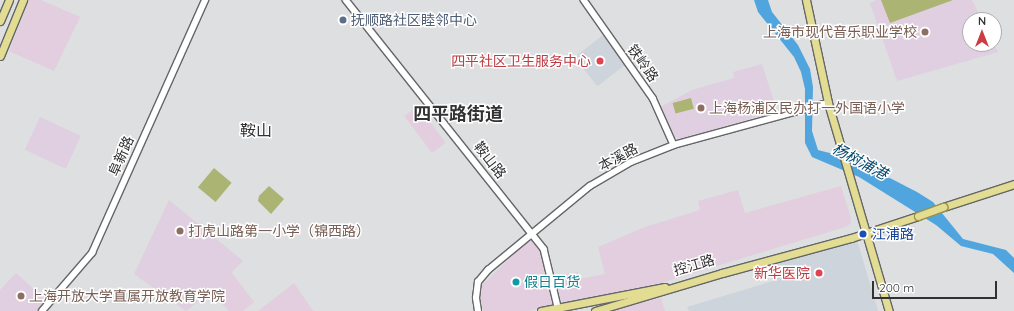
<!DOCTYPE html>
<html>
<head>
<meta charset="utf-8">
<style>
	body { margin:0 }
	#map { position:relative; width:1014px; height:311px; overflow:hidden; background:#dddfe1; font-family:Quicksand,"Noto Sans SC",sans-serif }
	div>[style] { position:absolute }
	.commercial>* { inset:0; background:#e2cede; transform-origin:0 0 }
	.built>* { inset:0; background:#cdd4dc; transform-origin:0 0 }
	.education>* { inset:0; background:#dfcfe0; transform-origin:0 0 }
	.green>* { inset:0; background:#abb473; transform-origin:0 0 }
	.water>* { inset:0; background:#50a5de }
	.roads { filter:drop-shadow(1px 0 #646667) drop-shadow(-1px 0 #646667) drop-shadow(0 1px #646667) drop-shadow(0 -1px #646667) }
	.minor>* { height:5.5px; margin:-2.75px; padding:0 2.75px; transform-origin:2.75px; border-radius:2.75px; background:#fff }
	.major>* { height:7px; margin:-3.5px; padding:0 3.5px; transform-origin:3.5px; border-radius:3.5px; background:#e3dc93 }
	.bridges { filter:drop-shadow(1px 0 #999243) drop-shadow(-1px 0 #999243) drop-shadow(0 1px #999243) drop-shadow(0 -1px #999243) }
	.major-bridge>* { height:7px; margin:-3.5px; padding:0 3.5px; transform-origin:3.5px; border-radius:3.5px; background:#e3dc93 }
	.dots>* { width:11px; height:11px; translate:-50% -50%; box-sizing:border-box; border:2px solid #fff; border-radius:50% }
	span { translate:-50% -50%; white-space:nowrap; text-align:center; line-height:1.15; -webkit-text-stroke:3px #fff; paint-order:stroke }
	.service-label { font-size:14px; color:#4e5e75 }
	.left { translate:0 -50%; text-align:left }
	.education-label { font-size:14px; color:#785e54 }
	.right { translate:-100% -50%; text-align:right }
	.health-label { font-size:14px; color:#be3a42 }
	.street-label { font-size:14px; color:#323233 }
	.transit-label { font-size:14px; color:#164399 }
	.culture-label { font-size:14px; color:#0d838f }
	.water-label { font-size:15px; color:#00476c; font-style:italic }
	.quarter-label { font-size:16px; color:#323233 }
	.district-label { font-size:18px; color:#323233; font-weight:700 }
	.north { position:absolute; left:962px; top:12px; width:40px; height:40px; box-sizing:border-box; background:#fff; border:1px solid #adadad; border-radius:50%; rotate:0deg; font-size:11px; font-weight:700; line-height:16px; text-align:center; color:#323233 }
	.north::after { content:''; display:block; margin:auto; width:14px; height:18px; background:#cb3c43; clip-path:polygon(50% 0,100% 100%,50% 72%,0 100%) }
	.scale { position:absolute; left:872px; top:281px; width:125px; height:18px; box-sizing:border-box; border:2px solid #323233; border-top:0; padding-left:5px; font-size:12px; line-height:14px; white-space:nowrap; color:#323233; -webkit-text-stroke:3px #fff; paint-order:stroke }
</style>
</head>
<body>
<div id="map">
	<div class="commercial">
		<div style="clip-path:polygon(29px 0,41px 0,80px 17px,54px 71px,9px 51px)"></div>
		<div style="left:418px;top:106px;width:46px;height:17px;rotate:53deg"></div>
		<div style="clip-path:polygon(841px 186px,851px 219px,850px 224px,845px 227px,661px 283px,566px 303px,560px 300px,556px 276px,578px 272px,580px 279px,605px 274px,598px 247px,645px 227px,700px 210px,698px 201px,738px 190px,745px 213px)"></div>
		<div style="clip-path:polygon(530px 239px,540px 251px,543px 261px,554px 306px,528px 311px,483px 311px,480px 297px,482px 285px)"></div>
		<div style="clip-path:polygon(231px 272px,254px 302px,243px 311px,229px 311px,211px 292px)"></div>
		<div style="clip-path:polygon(294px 283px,313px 311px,258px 311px)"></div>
		<div style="clip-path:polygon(661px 298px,665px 311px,608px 311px)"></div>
	</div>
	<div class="built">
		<div style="left:603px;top:35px;width:37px;height:36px;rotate:52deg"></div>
		<div style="clip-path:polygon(857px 240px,878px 311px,689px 311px,687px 307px,773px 281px,768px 266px)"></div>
	</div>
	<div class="education">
		<div style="clip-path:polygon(877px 0,972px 0,982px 20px,970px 20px,970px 44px,994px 44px,998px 52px,897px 81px,870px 3px)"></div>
		<div style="clip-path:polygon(762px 64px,777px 111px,681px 139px,671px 135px,657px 109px,692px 90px,734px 78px,733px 72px)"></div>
		<div style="left:40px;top:117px;width:45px;height:36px;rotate:25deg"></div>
		<div style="clip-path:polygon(169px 200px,243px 261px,211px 292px,186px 311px,134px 274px)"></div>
		<div style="clip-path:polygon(16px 273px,47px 301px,38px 311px,0 311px,0 290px)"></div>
	</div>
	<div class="green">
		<div style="clip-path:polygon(881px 0,953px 0,890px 23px)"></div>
		<div style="left:691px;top:98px;width:11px;height:19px;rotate:75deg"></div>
		<div style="left:214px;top:168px;width:23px;height:25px;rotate:40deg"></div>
		<div style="clip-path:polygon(269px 186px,284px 199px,271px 214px,258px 201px,259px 196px)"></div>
	</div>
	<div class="water">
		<div style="clip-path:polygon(754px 0,768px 0,772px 12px,798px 45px,810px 69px,813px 87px,812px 131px,818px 150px,853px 159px,917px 192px,933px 202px,963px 239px,1006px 250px,1014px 258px,1014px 273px,993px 254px,961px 246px,936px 225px,859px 177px,812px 157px,805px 143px,805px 89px,801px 72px,794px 57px,758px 12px)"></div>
	</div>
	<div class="roads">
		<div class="minor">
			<div style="left:346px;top:0;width:318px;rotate:51.5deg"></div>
			<div style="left:544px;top:249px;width:64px;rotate:76.4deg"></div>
			<div style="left:584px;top:0;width:120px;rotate:54.9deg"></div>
			<div style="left:653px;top:98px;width:51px;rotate:65.9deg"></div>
			<div style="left:42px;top:311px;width:77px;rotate:-49.2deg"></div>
			<div style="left:92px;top:253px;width:277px;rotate:-65.9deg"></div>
			<div style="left:478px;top:311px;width:13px;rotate:-99deg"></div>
			<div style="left:476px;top:298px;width:16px;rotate:-83deg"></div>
			<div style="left:478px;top:282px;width:16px;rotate:-50deg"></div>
			<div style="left:488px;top:270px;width:132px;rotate:-39.5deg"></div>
			<div style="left:590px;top:186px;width:48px;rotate:-30.3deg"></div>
			<div style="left:631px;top:162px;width:46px;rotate:-21.6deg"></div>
			<div style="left:674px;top:145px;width:160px;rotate:-15.3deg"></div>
		</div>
		<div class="major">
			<div style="left:806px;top:0;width:105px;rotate:77.9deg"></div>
			<div style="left:828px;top:103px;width:217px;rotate:73.7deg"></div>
			<div style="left:0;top:21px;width:23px;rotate:-67deg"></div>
			<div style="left:0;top:56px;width:61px;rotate:-67.7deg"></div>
			<div style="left:943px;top:207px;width:75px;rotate:-17.9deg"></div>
			<div style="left:541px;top:311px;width:126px;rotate:-11deg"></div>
			<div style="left:595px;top:311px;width:133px;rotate:-16.7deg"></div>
			<div style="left:722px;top:273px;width:134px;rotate:-15.2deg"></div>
			<div style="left:851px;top:238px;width:71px;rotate:-18.2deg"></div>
		</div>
	</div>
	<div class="bridges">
		<div class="major-bridge">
			<div style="left:918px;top:216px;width:27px;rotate:-20deg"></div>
		</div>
	</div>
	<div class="dots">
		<div style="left:343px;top:20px;background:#5c6f8a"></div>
		<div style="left:925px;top:32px;background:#8d6e63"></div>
		<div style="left:600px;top:61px;background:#e0444e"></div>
		<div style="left:701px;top:108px;background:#8d6e63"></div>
		<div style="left:180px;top:231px;background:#8d6e63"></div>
		<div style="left:863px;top:234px;background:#1a4fb4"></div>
		<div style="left:819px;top:273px;background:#e0444e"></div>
		<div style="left:516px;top:282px;background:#0f9aa8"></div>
		<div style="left:21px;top:296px;background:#8d6e63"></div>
	</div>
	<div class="service-label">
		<span class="left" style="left:351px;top:20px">抚顺路社区睦邻中心</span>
	</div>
	<div class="education-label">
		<span class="right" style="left:917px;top:32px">上海市现代音乐职业学校</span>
		<span class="left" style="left:709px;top:108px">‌上海杨浦区民办打一外国语小学</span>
		<span class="left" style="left:188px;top:231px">打虎山路第一小学（锦西路）</span>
		<span class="left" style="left:29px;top:296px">上海开放大学直属开放教育学院</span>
	</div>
	<div class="health-label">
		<span class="right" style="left:591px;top:61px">四平社区卫生服务中心</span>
		<span class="right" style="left:810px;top:273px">新华医院</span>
	</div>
	<div class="street-label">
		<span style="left:643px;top:63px;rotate:55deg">铁岭路</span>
		<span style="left:121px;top:156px;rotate:-66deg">阜新路</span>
		<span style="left:618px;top:157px;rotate:-28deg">本溪路</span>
		<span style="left:490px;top:160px;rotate:52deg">鞍山路</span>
		<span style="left:694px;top:265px;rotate:-16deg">控江路</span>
	</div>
	<div class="transit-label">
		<span class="left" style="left:872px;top:234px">江浦路</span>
	</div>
	<div class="culture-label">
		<span class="left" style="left:524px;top:282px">假日百货</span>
	</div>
	<div class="water-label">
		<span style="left:860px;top:161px;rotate:28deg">杨树浦港</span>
	</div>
	<div class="quarter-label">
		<span style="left:256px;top:130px">鞍山</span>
	</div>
	<div class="district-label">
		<span style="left:458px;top:114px">四平路街道</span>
	</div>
	<div class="north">N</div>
	<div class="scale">200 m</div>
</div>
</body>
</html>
